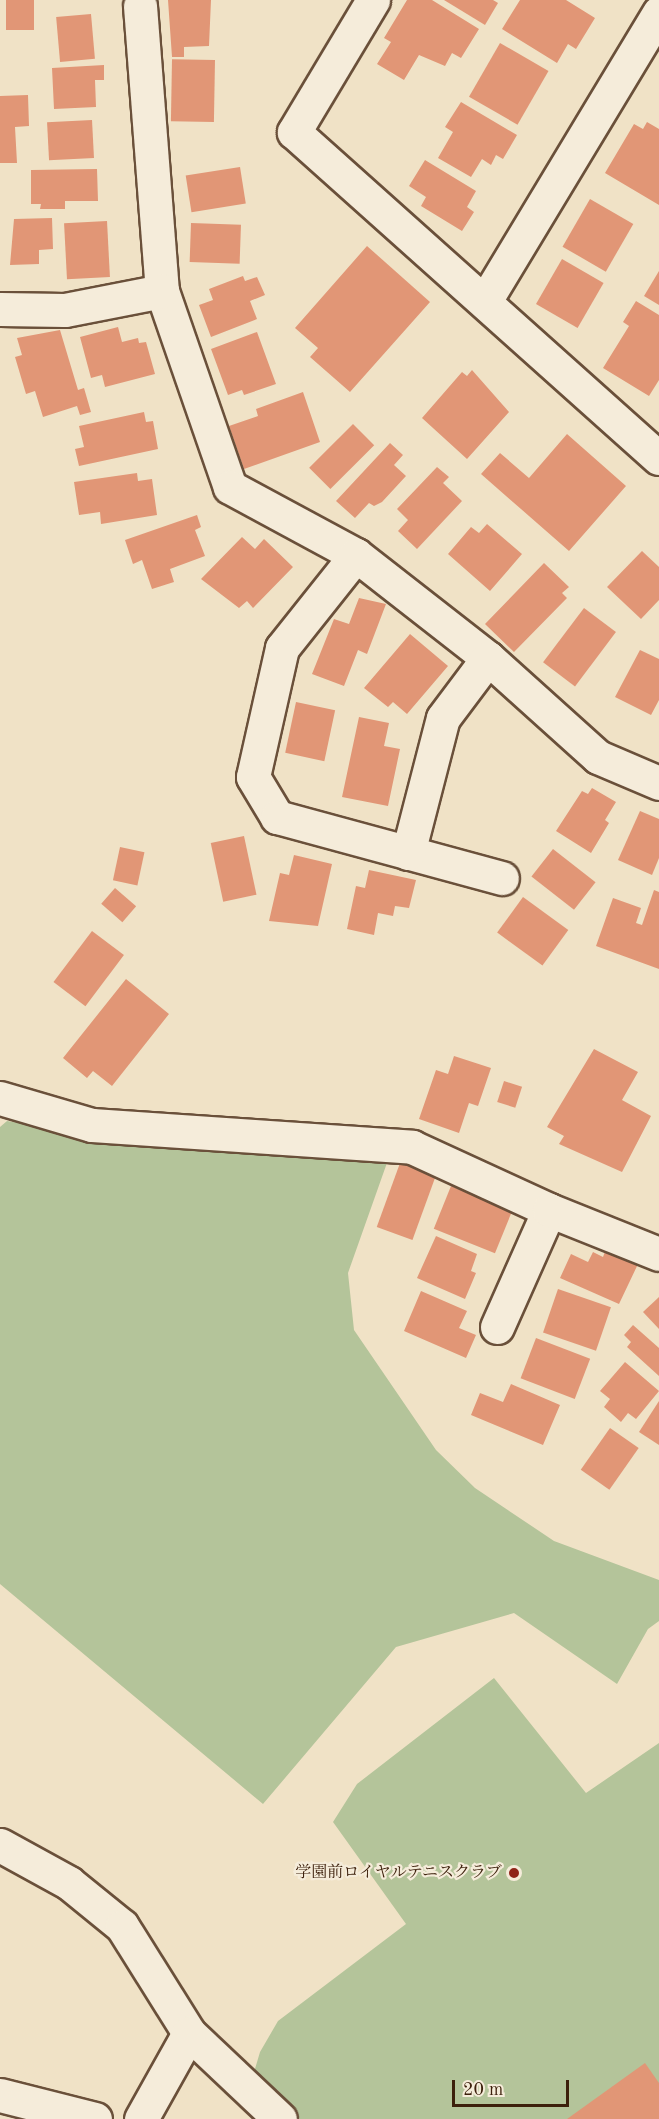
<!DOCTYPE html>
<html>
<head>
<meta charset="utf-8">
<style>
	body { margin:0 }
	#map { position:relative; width:659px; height:2119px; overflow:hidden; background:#f0e2c6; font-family:"Old Standard TT","Noto Serif JP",serif }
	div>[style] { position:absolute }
	.green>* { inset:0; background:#b4c49a }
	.building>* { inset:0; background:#e19676; transform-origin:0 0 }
	.roads { filter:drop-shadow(2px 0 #6a503a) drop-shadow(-2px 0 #6a503a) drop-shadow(0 2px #6a503a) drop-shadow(0 -2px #6a503a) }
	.street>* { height:33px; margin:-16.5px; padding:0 16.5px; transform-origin:16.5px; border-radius:16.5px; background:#f5ecda }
	.dots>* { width:16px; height:16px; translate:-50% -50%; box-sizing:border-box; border:3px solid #f5ecda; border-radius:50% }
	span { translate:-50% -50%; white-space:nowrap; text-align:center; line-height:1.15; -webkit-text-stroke:4.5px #f5ecda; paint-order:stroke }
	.poi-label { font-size:16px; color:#3d200c }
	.right { translate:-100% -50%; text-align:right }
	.scale { position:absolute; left:452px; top:2080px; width:117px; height:27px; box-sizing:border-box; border:3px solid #3d200c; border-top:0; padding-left:8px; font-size:18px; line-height:21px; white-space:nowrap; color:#3d200c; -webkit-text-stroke:4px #f5ecda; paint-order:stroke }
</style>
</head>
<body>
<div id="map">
	<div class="green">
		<div style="clip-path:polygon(7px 1121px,112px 1138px,388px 1160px,348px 1273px,354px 1330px,436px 1450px,475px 1488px,554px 1541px,659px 1580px,659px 1621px,648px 1629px,617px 1684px,514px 1613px,396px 1647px,263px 1804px,0 1584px,0 1127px)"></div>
		<div style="clip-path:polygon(494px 1678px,586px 1793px,659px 1743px,659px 2119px,300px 2119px,252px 2079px,260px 2052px,278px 2021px,406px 1924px,333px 1822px,357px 1784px)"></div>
	</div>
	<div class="building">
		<div style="left:6px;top:0;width:28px;height:30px"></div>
		<div style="clip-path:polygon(168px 0,211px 0,209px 46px,184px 47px,184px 57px,172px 57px)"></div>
		<div style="clip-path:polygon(407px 0,432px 0,479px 29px,461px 58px,452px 53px,445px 66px,419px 55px,404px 80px,377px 64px,391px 42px,384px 38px)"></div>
		<div style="clip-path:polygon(444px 0,493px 0,498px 3px,485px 25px)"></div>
		<div style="clip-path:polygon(520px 0,566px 0,595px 18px,576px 49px,568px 44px,557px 63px,502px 29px)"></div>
		<div style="left:91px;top:14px;width:45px;height:35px;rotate:85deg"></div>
		<div style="left:500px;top:43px;width:56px;height:62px;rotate:30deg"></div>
		<div style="left:215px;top:60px;width:62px;height:43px;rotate:91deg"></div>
		<div style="clip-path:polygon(104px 65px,104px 80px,95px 80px,96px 107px,54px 109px,52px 68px)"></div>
		<div style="clip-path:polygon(28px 95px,29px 126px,15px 127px,17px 163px,0 163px,0 96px)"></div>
		<div style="clip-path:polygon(461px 102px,517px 135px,503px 159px,496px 155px,491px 165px,482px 159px,471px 177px,438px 158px,453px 132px,445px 127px)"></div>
		<div style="left:92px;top:120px;width:38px;height:45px;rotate:87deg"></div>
		<div style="clip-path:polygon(647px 122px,659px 129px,659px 205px,605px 173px,634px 124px,643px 129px)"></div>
		<div style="clip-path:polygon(425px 160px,476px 191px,467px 207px,474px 212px,462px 231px,421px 206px,426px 197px,409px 186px)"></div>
		<div style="left:240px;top:167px;width:37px;height:55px;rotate:81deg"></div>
		<div style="clip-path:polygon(97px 169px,98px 201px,65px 201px,65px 209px,40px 209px,41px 204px,31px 204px,31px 170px)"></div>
		<div style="left:590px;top:199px;width:50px;height:55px;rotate:30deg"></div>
		<div style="clip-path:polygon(52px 218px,53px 249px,39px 250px,39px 264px,10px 265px,14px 219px)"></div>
		<div style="left:107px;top:221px;width:56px;height:43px;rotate:87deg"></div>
		<div style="left:191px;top:223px;width:50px;height:39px;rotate:2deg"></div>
		<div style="clip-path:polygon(367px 246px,430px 302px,350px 392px,310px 357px,318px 348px,295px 328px)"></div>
		<div style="left:562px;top:259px;width:48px;height:52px;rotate:30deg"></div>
		<div style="clip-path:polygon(659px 271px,659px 305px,644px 296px)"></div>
		<div style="clip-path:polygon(243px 276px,245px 281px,257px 277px,265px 295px,250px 301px,257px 319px,211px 337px,199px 305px,213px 300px,209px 289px)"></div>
		<div style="clip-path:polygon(636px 301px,659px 315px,659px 380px,649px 396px,603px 368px,629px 326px,623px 322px)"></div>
		<div style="clip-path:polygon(118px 327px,122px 342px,138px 338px,139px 343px,146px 342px,155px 374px,105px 387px,102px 375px,91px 378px,80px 337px)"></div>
		<div style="clip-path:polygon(60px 330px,78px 390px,84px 388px,91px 412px,80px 415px,77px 406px,43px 417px,35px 391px,26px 394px,15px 357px,22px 355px,17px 338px)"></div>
		<div style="clip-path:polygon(257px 332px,276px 384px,244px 395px,242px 390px,228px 395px,211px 349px)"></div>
		<div style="clip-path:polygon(472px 370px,509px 412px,467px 459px,422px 418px,462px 372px,467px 376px)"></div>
		<div style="clip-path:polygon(303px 392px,320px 442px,244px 469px,229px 426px,258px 416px,256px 409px)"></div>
		<div style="clip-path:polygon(144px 412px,146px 422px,153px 421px,158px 449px,79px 466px,75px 449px,84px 447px,79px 426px)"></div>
		<div style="left:353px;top:424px;width:30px;height:62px;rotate:45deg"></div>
		<div style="clip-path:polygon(567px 434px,626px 486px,569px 551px,481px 474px,500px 453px,529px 478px)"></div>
		<div style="clip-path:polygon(390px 443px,403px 455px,394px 465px,406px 476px,382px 502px,374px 506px,369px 503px,355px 518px,336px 501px)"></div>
		<div style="clip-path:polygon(437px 467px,449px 477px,443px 483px,462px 501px,417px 549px,398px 531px,408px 520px,397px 509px)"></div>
		<div style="clip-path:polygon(137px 473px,138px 481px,152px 479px,157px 515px,101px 524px,100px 512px,79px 515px,74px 482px)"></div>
		<div style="clip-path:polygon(197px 515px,201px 527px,195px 530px,205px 556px,170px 569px,174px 582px,152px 589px,142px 560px,133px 564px,125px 540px)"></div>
		<div style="clip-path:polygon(487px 524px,522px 554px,490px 591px,448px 554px,471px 527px,479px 533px)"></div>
		<div style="clip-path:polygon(242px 537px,255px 549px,264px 539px,293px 567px,253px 608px,247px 601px,239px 608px,201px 579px)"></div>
		<div style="clip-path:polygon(642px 551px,659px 567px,659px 600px,641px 619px,607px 587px)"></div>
		<div style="clip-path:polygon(544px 563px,569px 587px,562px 593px,567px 598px,514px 652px,485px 624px)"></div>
		<div style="clip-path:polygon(359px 598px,386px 604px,367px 654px,358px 650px,344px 686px,312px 674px,334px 619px,349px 624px)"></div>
		<div style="left:584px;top:608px;width:40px;height:68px;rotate:37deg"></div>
		<div style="clip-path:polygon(410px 634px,448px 666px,407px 714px,393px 702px,388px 707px,364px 688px)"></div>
		<div style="clip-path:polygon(640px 650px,659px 659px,659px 700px,651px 715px,615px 697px)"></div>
		<div style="left:296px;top:702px;width:40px;height:52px;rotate:12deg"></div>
		<div style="clip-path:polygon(359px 717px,389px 723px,384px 746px,400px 749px,388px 806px,342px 797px)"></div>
		<div style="clip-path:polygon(592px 788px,616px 802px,605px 820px,609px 823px,591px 853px,556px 831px,582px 791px,588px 794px)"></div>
		<div style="clip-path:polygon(640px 811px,659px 819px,659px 858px,652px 875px,618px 860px)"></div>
		<div style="left:244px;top:836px;width:60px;height:34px;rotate:78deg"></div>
		<div style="left:120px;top:847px;width:25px;height:34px;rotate:12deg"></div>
		<div style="left:553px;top:849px;width:54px;height:35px;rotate:38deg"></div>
		<div style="clip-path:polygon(294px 855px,332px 864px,318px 926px,269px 921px,280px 873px,289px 875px)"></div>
		<div style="clip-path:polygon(369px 870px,416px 880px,409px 908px,395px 906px,393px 916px,378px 913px,374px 935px,347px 929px,356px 886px,365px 888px)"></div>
		<div style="left:115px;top:888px;width:28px;height:21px;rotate:41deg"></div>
		<div style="clip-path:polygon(654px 890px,659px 892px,659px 969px,596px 946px,613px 898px,641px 908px,636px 923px,642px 925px)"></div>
		<div style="left:523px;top:897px;width:56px;height:44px;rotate:36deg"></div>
		<div style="left:92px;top:931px;width:40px;height:64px;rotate:37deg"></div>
		<div style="clip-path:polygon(126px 979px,169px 1014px,112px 1086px,93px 1071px,87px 1078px,63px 1058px)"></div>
		<div style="clip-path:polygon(594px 1049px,638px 1072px,622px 1100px,651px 1116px,622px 1172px,559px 1144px,564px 1136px,547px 1127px)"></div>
		<div style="clip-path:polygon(454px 1056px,491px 1068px,478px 1106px,469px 1103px,459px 1133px,419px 1119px,436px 1070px,448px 1074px)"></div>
		<div style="left:504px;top:1081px;width:19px;height:22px;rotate:18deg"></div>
		<div style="left:400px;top:1163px;width:38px;height:68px;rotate:20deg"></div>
		<div style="left:451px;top:1186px;width:66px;height:46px;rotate:22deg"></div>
		<div style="clip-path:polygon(436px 1236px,477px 1254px,471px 1271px,476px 1273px,465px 1299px,417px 1278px)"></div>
		<div style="clip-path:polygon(606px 1249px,638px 1264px,619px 1304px,560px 1278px,571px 1254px,588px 1262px,593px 1252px,603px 1257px)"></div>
		<div style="left:558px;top:1289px;width:56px;height:46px;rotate:19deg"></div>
		<div style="clip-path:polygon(421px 1291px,467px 1311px,459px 1328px,476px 1335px,466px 1358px,404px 1331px)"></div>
		<div style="clip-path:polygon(659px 1297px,659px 1329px,643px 1312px)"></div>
		<div style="clip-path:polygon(633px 1325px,659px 1348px,659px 1376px,627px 1347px,631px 1342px,624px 1335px)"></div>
		<div style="left:536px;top:1338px;width:58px;height:43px;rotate:21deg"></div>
		<div style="clip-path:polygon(625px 1362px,659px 1391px,636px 1419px,628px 1413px,621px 1422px,604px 1407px,610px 1399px,600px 1391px)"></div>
		<div style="clip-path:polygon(511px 1384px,560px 1405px,543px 1445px,471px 1415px,480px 1393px,503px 1402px)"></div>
		<div style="clip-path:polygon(659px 1401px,659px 1445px,639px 1432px)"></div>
		<div style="left:610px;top:1428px;width:35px;height:51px;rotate:35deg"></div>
		<div style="clip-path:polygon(645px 2063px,659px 2083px,659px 2119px,567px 2119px)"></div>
	</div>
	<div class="roads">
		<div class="street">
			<div style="left:373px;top:0;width:154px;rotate:120.9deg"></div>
			<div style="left:294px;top:132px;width:489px;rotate:41.8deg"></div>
			<div style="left:140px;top:6px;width:286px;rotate:85.6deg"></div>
			<div style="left:162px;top:291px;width:207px;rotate:70.9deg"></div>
			<div style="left:230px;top:487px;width:143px;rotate:28.4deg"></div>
			<div style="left:356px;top:555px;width:167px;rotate:38deg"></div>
			<div style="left:488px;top:658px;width:148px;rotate:42deg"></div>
			<div style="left:598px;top:757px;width:66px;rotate:23.1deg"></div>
			<div style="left:485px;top:301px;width:337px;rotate:-58.9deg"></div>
			<div style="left:0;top:309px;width:65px;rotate:0.9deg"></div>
			<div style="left:65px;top:310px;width:99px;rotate:-11.1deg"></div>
			<div style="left:356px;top:555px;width:119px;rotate:128.5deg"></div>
			<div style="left:282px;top:648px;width:132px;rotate:102.7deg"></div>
			<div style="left:253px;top:777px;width:47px;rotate:59deg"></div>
			<div style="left:277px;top:817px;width:233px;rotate:15.2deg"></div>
			<div style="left:408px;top:853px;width:139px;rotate:-75.5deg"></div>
			<div style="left:443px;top:718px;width:75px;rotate:-53.1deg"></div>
			<div style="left:0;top:1098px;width:96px;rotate:16.4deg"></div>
			<div style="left:92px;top:1125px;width:321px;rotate:3.9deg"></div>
			<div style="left:412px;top:1147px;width:151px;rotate:24.7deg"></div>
			<div style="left:497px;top:1327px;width:128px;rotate:-66deg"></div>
			<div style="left:549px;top:1210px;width:118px;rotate:21.8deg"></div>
			<div style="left:0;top:1845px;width:79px;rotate:28.8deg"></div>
			<div style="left:69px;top:1883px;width:68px;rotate:39.1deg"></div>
			<div style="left:122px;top:1926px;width:126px;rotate:57.9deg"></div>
			<div style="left:189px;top:2033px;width:125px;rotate:43.4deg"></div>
			<div style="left:0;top:2095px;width:98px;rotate:14.2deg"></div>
			<div style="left:141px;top:2119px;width:98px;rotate:-60.8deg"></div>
		</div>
	</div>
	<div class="dots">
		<div style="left:514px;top:1873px;background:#8f2418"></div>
	</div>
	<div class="poi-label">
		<span class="right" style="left:502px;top:1873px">学園前ロイヤルテニスクラブ</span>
	</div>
	<div class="scale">20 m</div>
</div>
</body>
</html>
